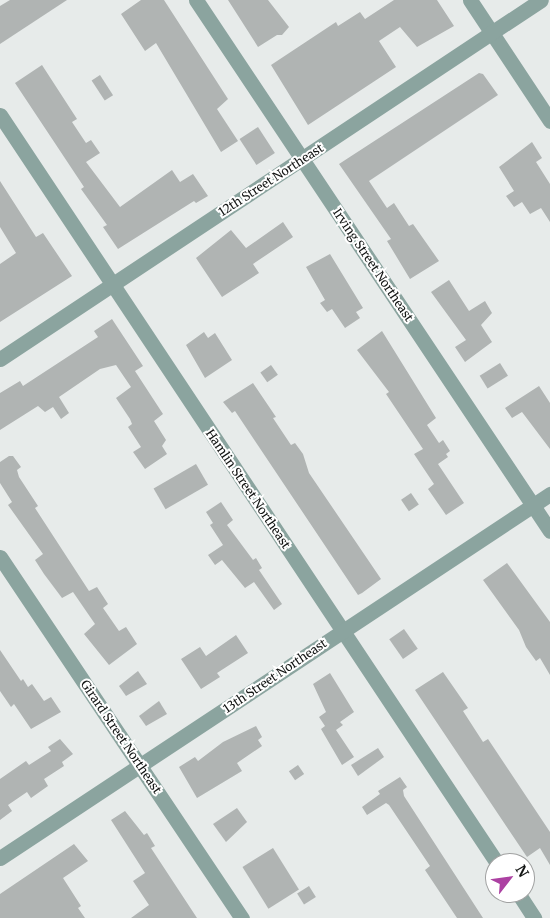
<!DOCTYPE html>
<html>
<head>
<meta charset="utf-8">
<style>
	body { margin:0 }
	#map { position:relative; width:550px; height:918px; overflow:hidden; background:#e7ebea; font-family:Merriweather,serif }
	div>[style] { position:absolute }
	.building>* { inset:0; background:#b0b4b3; transform-origin:0 0 }
	.minor>* { height:15px; margin:-7.5px; padding:0 7.5px; transform-origin:7.5px; border-radius:7.5px; background:#8ba49f }
	span { translate:-50% -50%; white-space:nowrap; text-align:center; line-height:1.15; -webkit-text-stroke:4px #fff; paint-order:stroke }
	.street-label { font-size:12px; color:#121413 }
	.north { position:absolute; left:485px; top:853px; width:50px; height:50px; box-sizing:border-box; background:#fff; border:1px solid #a0a1a1; border-radius:50%; rotate:60deg; font-size:14px; font-weight:700; line-height:20px; text-align:center; color:#121413 }
	.north::after { content:''; display:block; margin:auto; width:18px; height:22px; background:#ac41a2; clip-path:polygon(50% 0,100% 100%,50% 72%,0 100%) }
</style>
</head>
<body>
<div id="map">
	<div class="building">
		<div style="clip-path:polygon(10px 0,67px 0,0 44px,0 6px)"></div>
		<div style="clip-path:polygon(141px 0,164px 0,228px 99px,217px 109px,238px 141px,221px 152px,156px 43px,145px 51px,121px 14px)"></div>
		<div style="clip-path:polygon(228px 0,268px 0,289px 27px,282px 35px,277px 35px,258px 47px)"></div>
		<div style="clip-path:polygon(394px 0,437px 0,454px 26px,417px 47px,400px 27px,379px 41px,396px 67px,308px 125px,271px 65px,336px 22px,338px 26px,360px 12px,365px 19px)"></div>
		<div style="clip-path:polygon(42px 65px,77px 119px,72px 122px,86px 143px,91px 140px,100px 153px,86px 162px,120px 207px,172px 170px,180px 182px,193px 174px,208px 196px,196px 203px,194px 201px,118px 249px,103px 227px,107px 225px,81px 189px,84px 187px,15px 83px)"></div>
		<div style="clip-path:polygon(479px 73px,483px 74px,498px 95px,369px 181px,387px 208px,394px 203px,409px 226px,413px 224px,439px 261px,410px 279px,387px 241px,391px 239px,339px 164px)"></div>
		<div style="left:100px;top:75px;width:24px;height:10px;rotate:57deg"></div>
		<div style="left:258px;top:127px;width:31px;height:22px;rotate:57deg"></div>
		<div style="clip-path:polygon(532px 142px,542px 158px,536px 162px,550px 184px,550px 222px,541px 208px,530px 214px,522px 202px,514px 207px,506px 196px,514px 191px,499px 167px)"></div>
		<div style="clip-path:polygon(0 181px,36px 237px,43px 233px,72px 276px,0 322px,0 264px,16px 253px,0 227px)"></div>
		<div style="clip-path:polygon(283px 222px,293px 237px,253px 264px,259px 273px,222px 297px,196px 258px,231px 230px,246px 248px)"></div>
		<div style="clip-path:polygon(330px 254px,363px 308px,356px 312px,360px 318px,345px 328px,332px 309px,327px 312px,320px 303px,325px 300px,306px 267px)"></div>
		<div style="clip-path:polygon(449px 280px,469px 311px,485px 301px,492px 313px,481px 325px,492px 342px,465px 362px,455px 347px,466px 340px,431px 292px)"></div>
		<div style="clip-path:polygon(112px 319px,143px 366px,135px 371px,163px 414px,154px 421px,166px 440px,162px 446px,167px 454px,145px 469px,133px 452px,141px 447px,128px 427px,132px 424px,130px 419px,116px 398px,131px 387px,116px 365px,100px 369px,59px 397px,69px 413px,61px 419px,53px 407px,45px 412px,38px 406px,0 430px,0 393px,20px 381px,23px 386px,98px 337px,94px 331px)"></div>
		<div style="clip-path:polygon(382px 331px,436px 418px,427px 425px,439px 443px,443px 440px,450px 451px,446px 454px,448px 457px,438px 464px,464px 503px,446px 515px,428px 489px,434px 484px,414px 454px,423px 449px,386px 394px,389px 392px,357px 350px)"></div>
		<div style="clip-path:polygon(204px 332px,208px 338px,215px 333px,232px 360px,205px 378px,186px 345px)"></div>
		<div style="left:500px;top:363px;width:15px;height:24px;rotate:58deg"></div>
		<div style="left:271px;top:365px;width:12px;height:13px;rotate:55deg"></div>
		<div style="clip-path:polygon(253px 383px,276px 417px,273px 418px,291px 445px,295px 443px,303px 454px,309px 473px,381px 579px,362px 593px,358px 595px,235px 411px,232px 413px,223px 402px)"></div>
		<div style="clip-path:polygon(539px 386px,550px 403px,550px 449px,522px 412px,512px 418px,505px 408px)"></div>
		<div style="clip-path:polygon(9px 456px,13px 456px,21px 467px,17px 470px,19px 477px,38px 506px,35px 508px,89px 591px,97px 587px,108px 604px,103px 608px,119px 631px,126px 627px,137px 644px,109px 665px,84px 634px,95px 624px,73px 592px,62px 598px,44px 574px,35px 560px,43px 554px,8px 505px,12px 502px,0 483px,0 462px)"></div>
		<div style="left:196px;top:464px;width:24px;height:49px;rotate:60deg"></div>
		<div style="left:411px;top:493px;width:14px;height:12px;rotate:56deg"></div>
		<div style="clip-path:polygon(221px 502px,233px 520px,227px 525px,253px 560px,256px 558px,262px 568px,259px 570px,282px 604px,274px 610px,254px 582px,245px 588px,222px 560px,215px 565px,208px 555px,223px 545px,210px 525px,213px 523px,206px 512px)"></div>
		<div style="clip-path:polygon(507px 563px,550px 622px,550px 675px,540px 658px,536px 661px,526px 647px,519px 630px,483px 580px)"></div>
		<div style="left:404px;top:629px;width:24px;height:18px;rotate:55deg"></div>
		<div style="clip-path:polygon(236px 635px,248px 653px,217px 673px,220px 677px,201px 689px,181px 659px,200px 647px,206px 656px)"></div>
		<div style="clip-path:polygon(0 650px,21px 681px,23px 679px,28px 687px,32px 684px,44px 701px,51px 697px,61px 712px,31px 729px,14px 704px,11px 707px,0 691px)"></div>
		<div style="clip-path:polygon(138px 671px,147px 684px,126px 696px,119px 686px)"></div>
		<div style="clip-path:polygon(443px 672px,468px 708px,463px 711px,483px 742px,488px 739px,550px 832px,550px 865px,540px 848px,527px 857px,415px 690px)"></div>
		<div style="clip-path:polygon(330px 673px,354px 712px,340px 722px,343px 725px,336px 730px,354px 757px,342px 765px,321px 729px,325px 726px,319px 717px,326px 712px,313px 684px)"></div>
		<div style="clip-path:polygon(159px 701px,167px 714px,146px 726px,139px 716px)"></div>
		<div style="clip-path:polygon(256px 726px,262px 737px,258px 740px,262px 746px,237px 763px,242px 771px,197px 798px,179px 767px,195px 757px,198px 761px,223px 742px)"></div>
		<div style="clip-path:polygon(60px 739px,73px 754px,62px 762px,64px 766px,44px 779px,48px 786px,31px 798px,27px 792px,8px 805px,12px 811px,0 820px,0 779px,26px 761px,29px 765px,51px 751px,48px 747px)"></div>
		<div style="clip-path:polygon(378px 748px,384px 757px,358px 776px,351px 765px)"></div>
		<div style="left:298px;top:765px;width:11px;height:11px;rotate:56deg"></div>
		<div style="clip-path:polygon(400px 777px,407px 787px,403px 790px,404px 796px,483px 918px,457px 918px,425px 870px,430px 866px,389px 805px,386px 803px,367px 815px,362px 807px,380px 794px,378px 791px)"></div>
		<div style="clip-path:polygon(237px 808px,247px 822px,226px 842px,213px 824px)"></div>
		<div style="clip-path:polygon(125px 811px,144px 835px,147px 833px,155px 846px,151px 848px,197px 918px,131px 918px,149px 905px,133px 881px,145px 873px,111px 820px)"></div>
		<div style="clip-path:polygon(74px 844px,88px 861px,63px 878px,81px 906px,78px 908px,85px 918px,0 918px,0 894px)"></div>
		<div style="left:273px;top:848px;width:49px;height:36px;rotate:58deg"></div>
		<div style="left:309px;top:886px;width:13px;height:14px;rotate:58deg"></div>
	</div>
	<div class="minor">
		<div style="left:196px;top:0;width:638px;rotate:56.31deg"></div>
		<div style="left:470px;top:0;width:145px;rotate:56.5deg"></div>
		<div style="left:0;top:115px;width:898px;rotate:56.4deg"></div>
		<div style="left:0;top:359px;width:649px;rotate:-33.57deg"></div>
		<div style="left:0;top:557px;width:435px;rotate:56.2deg"></div>
		<div style="left:0;top:858px;width:660px;rotate:-33.5deg"></div>
		<div style="left:518px;top:893px;width:30px;rotate:57deg"></div>
	</div>
	<div class="street-label">
		<span style="left:271px;top:180px;rotate:-33deg">12th Street Northeast</span>
		<span style="left:373px;top:265px;rotate:56deg">Irving Street Northeast</span>
		<span style="left:248px;top:489px;rotate:56deg">Hamlin Street Northeast</span>
		<span style="left:275px;top:676px;rotate:-34deg">13th Street Northeast</span>
		<span style="left:121px;top:737px;rotate:56deg">Girard Street Northeast</span>
	</div>
	<div class="north">N</div>
</div>
</body>
</html>
